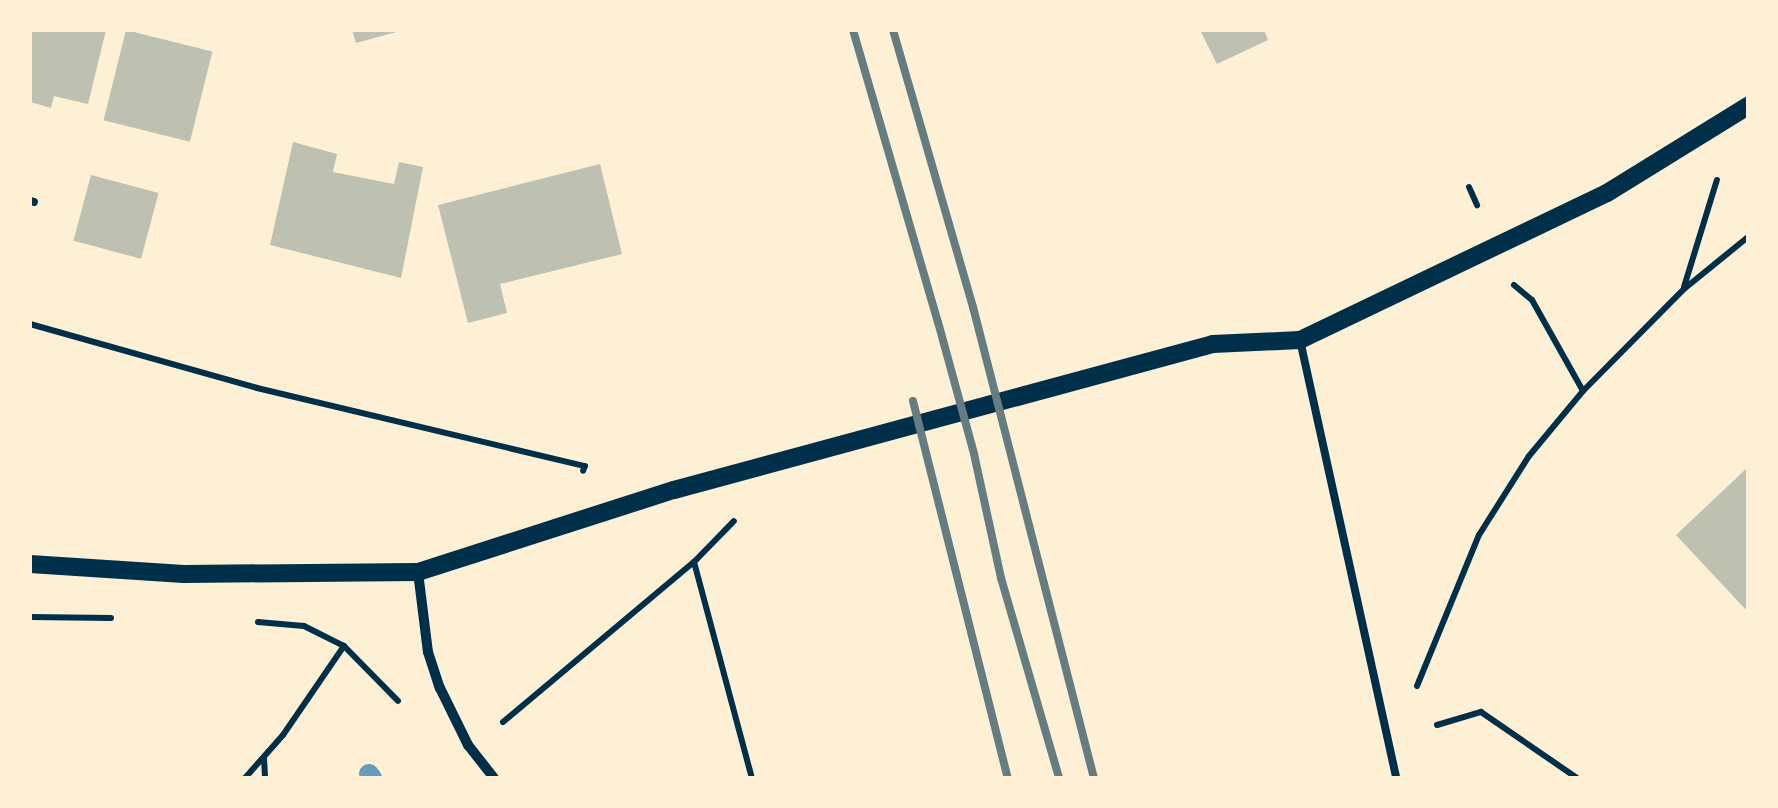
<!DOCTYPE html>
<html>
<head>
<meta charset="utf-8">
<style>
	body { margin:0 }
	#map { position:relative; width:1778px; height:808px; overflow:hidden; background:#fdf0d5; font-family:"Playfair Display",serif }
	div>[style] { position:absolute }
	.stream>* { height:20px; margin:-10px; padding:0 10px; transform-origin:10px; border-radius:10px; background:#669bbc }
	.building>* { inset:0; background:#bec0b2; transform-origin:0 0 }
	.path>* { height:6px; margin:-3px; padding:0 3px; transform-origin:3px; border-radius:3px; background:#003049 }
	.service>* { height:8px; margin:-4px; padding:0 4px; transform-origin:4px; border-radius:4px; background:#003049 }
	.minor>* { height:10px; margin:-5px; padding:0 5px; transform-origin:5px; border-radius:5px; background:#003049 }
	.tertiary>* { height:18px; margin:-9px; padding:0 9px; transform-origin:9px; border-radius:9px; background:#003049 }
	.rail>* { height:8px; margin:-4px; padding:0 4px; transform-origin:4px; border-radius:4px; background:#657d81 }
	span { translate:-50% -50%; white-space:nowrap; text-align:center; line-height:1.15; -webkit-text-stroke:8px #fdf0d5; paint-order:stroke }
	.frame { position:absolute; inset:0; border:32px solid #fdf0d5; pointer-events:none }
</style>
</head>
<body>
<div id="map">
	<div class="stream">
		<div style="left:369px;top:774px;width:5px;rotate:53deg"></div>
	</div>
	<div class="building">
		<div style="clip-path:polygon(30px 30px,106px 30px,88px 104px,54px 96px,51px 108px,30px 102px)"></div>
		<div style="left:126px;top:30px;width:89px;height:93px;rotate:14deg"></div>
		<div style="clip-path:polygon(352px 30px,400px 30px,400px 31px,356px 43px)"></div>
		<div style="clip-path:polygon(1200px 30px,1264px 30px,1268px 40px,1217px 64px)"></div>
		<div style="clip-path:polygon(293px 142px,337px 154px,333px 172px,394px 184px,399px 162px,423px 167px,401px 278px,270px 245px)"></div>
		<div style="clip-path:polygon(600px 164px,622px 254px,500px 284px,507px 313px,468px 323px,438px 205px)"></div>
		<div style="left:91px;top:175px;width:70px;height:68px;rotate:15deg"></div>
		<div style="clip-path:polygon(1748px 467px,1748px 612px,1676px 535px)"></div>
	</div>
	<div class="path">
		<div style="left:1469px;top:187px;width:20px;rotate:66deg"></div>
		<div style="left:1514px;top:285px;width:23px;rotate:40deg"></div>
		<div style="left:1532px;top:300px;width:104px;rotate:60.7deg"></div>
		<div style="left:1684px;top:287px;width:112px;rotate:-72.9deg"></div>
		<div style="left:30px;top:324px;width:236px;rotate:15.7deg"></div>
		<div style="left:257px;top:388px;width:337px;rotate:13.4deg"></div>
		<div style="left:585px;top:466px;width:5px;rotate:112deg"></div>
		<div style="left:694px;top:562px;width:224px;rotate:75deg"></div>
		<div style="left:30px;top:617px;width:81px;rotate:0.7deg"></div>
		<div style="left:258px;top:622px;width:46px;rotate:5deg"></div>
		<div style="left:304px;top:626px;width:45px;rotate:26.6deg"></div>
		<div style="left:344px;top:646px;width:77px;rotate:45.5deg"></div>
		<div style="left:1417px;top:686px;width:163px;rotate:-67.7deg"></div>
		<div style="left:1479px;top:535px;width:93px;rotate:-57.7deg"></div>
		<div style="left:1529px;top:456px;width:85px;rotate:-50.3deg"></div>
		<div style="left:1583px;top:391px;width:144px;rotate:-45.3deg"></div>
		<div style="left:1684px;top:289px;width:82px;rotate:-39.1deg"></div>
		<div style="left:503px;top:722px;width:249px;rotate:-40deg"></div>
		<div style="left:694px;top:562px;width:57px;rotate:-45.7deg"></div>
		<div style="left:1437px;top:725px;width:46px;rotate:-16.5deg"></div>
		<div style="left:1481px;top:712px;width:116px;rotate:34.5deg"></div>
		<div style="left:264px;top:758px;width:20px;rotate:87deg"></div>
		<div style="left:245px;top:778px;width:57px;rotate:-48.5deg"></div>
		<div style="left:283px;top:735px;width:108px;rotate:-55.6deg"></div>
	</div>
	<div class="service">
		<div style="left:30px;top:201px;width:4px;rotate:14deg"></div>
		<div style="left:1300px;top:340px;width:448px;rotate:77.6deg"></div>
	</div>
	<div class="minor">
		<div style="left:418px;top:572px;width:81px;rotate:82.9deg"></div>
		<div style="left:428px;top:652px;width:38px;rotate:72deg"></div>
		<div style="left:440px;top:688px;width:64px;rotate:63.8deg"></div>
		<div style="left:468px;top:745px;width:42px;rotate:51.8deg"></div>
	</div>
	<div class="tertiary">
		<div style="left:30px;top:564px;width:154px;rotate:3.7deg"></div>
		<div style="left:184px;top:574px;width:234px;rotate:-0.5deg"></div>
		<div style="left:418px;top:572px;width:269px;rotate:-17.8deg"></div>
		<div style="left:674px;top:490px;width:558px;rotate:-15.16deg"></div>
		<div style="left:1213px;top:344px;width:87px;rotate:-2.6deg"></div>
		<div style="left:1300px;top:340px;width:340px;rotate:-25.6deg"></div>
		<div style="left:1607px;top:193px;width:166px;rotate:-31.7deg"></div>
	</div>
	<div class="rail">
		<div style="left:853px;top:30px;width:304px;rotate:73.8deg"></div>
		<div style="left:938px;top:322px;width:137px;rotate:74.7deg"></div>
		<div style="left:974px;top:454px;width:127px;rotate:77.7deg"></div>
		<div style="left:1001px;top:578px;width:208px;rotate:73.8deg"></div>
		<div style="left:893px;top:30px;width:288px;rotate:73.9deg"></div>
		<div style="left:973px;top:307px;width:486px;rotate:75.6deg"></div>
		<div style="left:913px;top:401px;width:389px;rotate:75.9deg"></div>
	</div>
	<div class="frame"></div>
</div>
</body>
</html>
